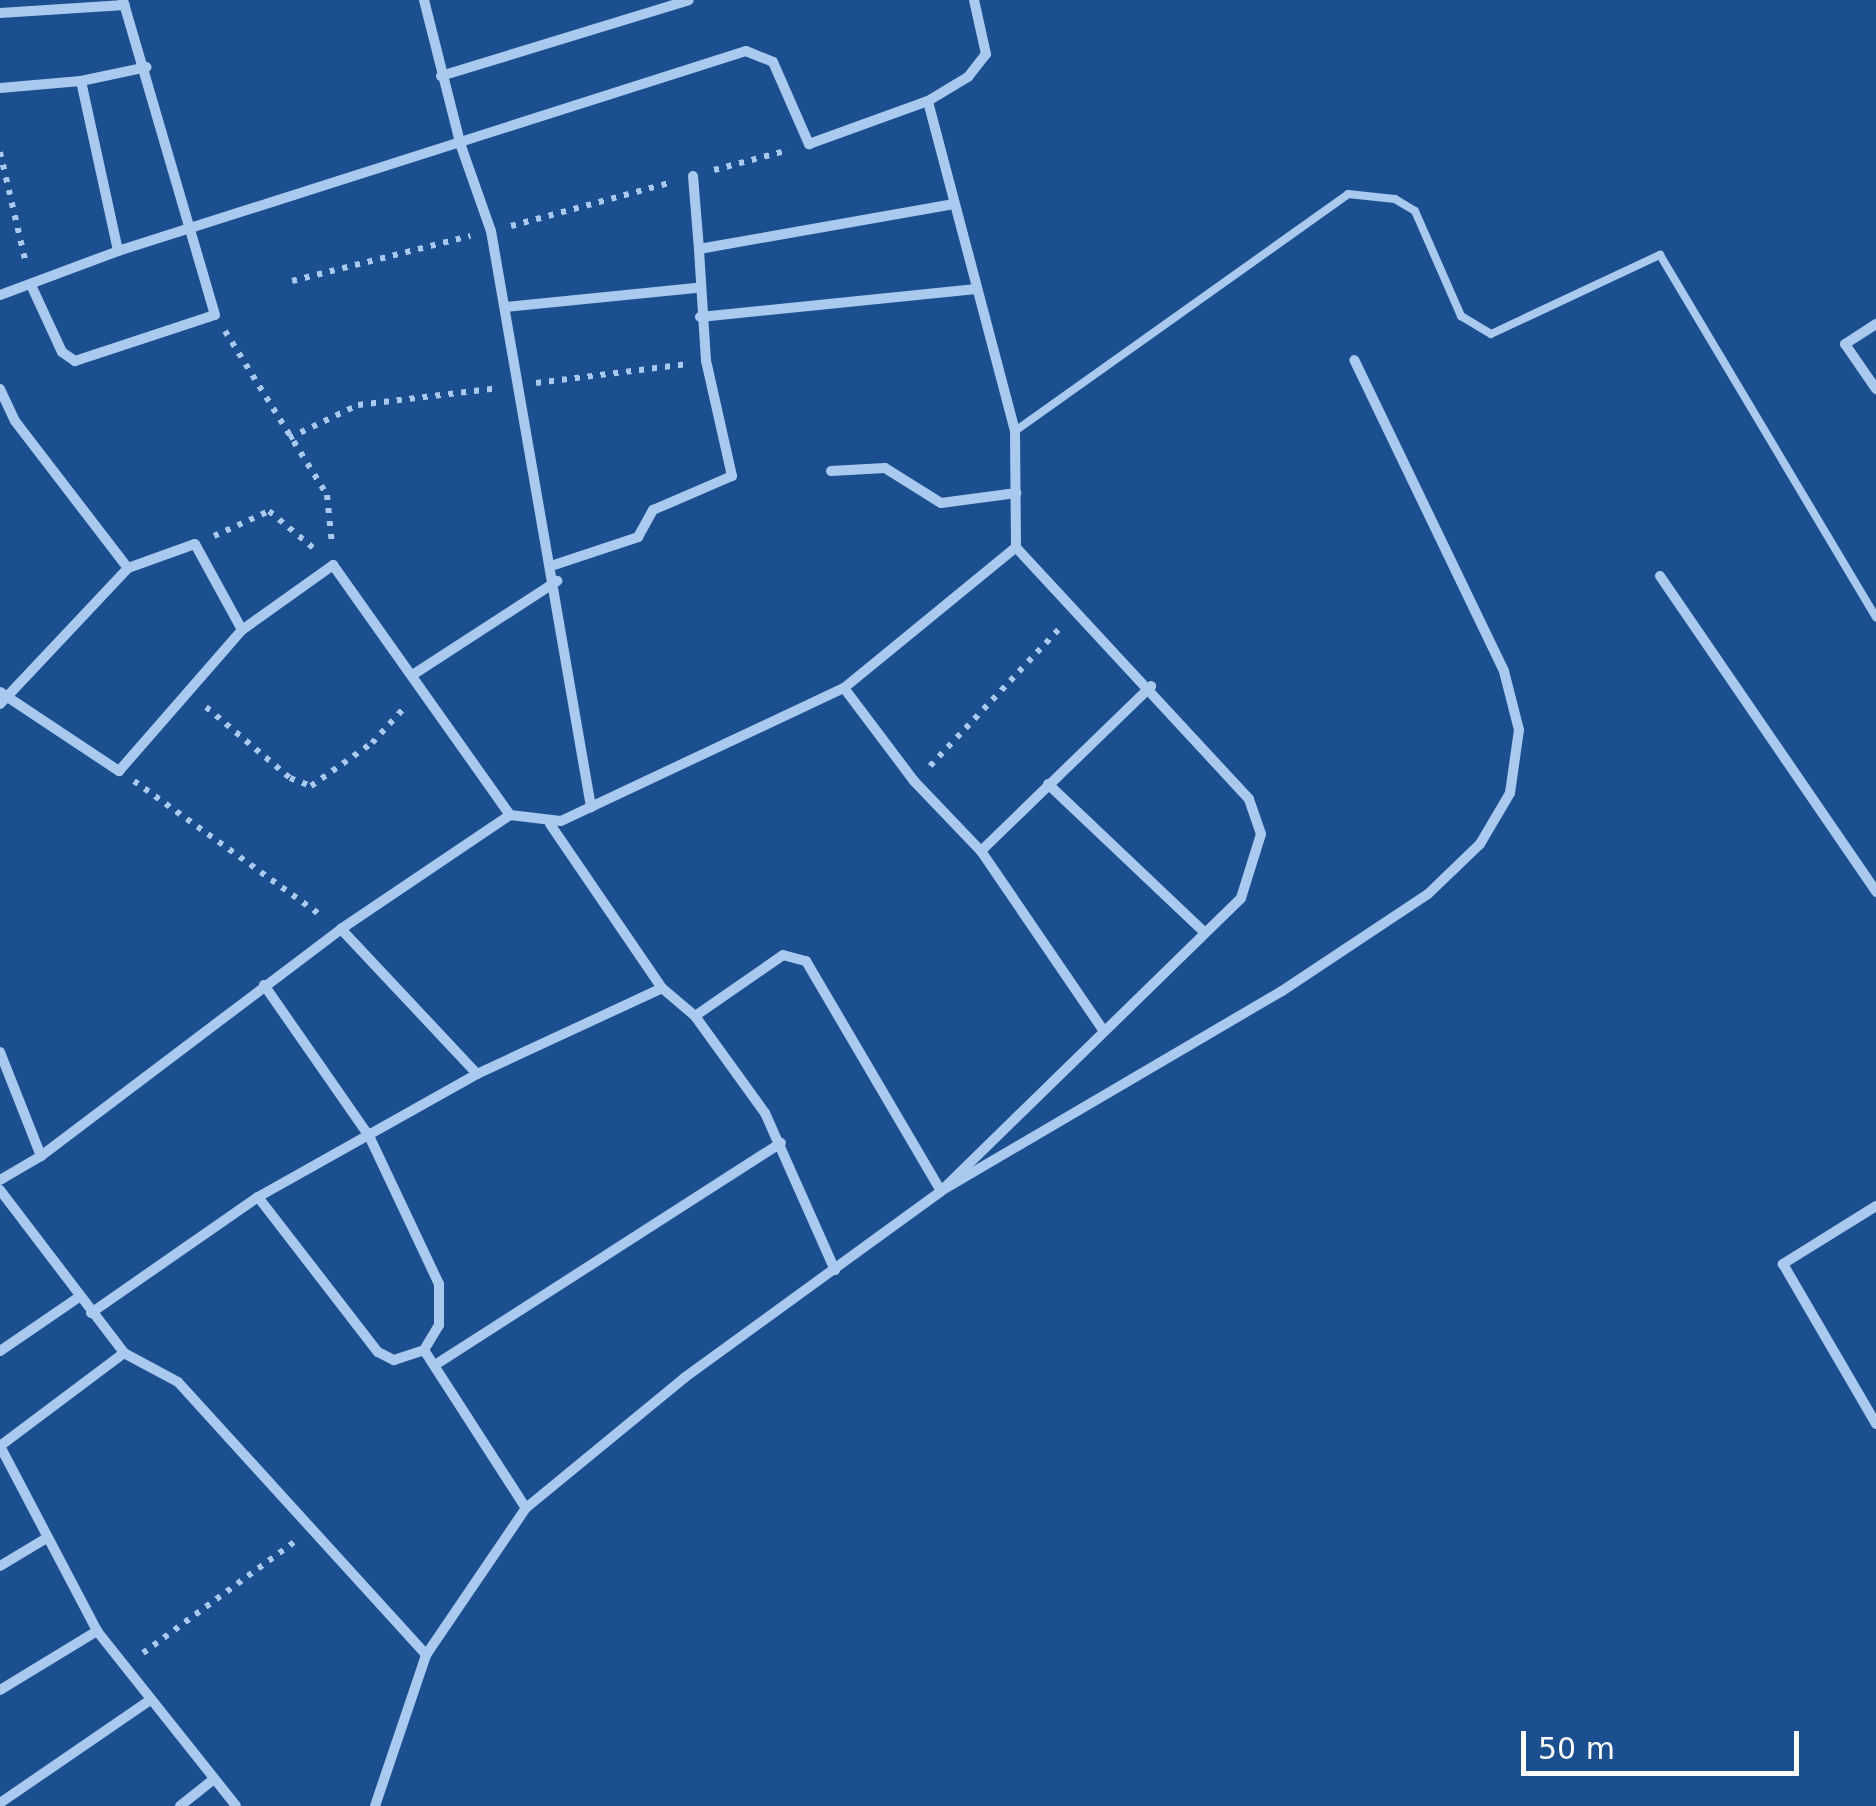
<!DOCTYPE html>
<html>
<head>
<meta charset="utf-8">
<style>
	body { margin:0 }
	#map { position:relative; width:1876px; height:1806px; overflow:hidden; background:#1b4f8f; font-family:"DejaVu Sans",sans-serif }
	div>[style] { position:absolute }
	.path>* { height:6px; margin-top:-3px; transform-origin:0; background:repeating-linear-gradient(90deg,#a9c9ee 0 5px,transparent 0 13px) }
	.service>* { height:8px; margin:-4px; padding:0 4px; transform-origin:4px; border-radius:4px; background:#a9c9ee }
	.minor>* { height:10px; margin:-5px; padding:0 5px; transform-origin:5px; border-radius:5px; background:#a9c9ee }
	span { translate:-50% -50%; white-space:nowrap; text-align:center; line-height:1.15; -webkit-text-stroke:9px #1b4f8f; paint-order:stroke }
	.scale { position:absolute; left:1521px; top:1731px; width:278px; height:45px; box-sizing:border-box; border:5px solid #fff; border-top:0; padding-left:12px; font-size:30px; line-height:35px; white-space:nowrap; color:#fff; -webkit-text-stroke:8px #1b4f8f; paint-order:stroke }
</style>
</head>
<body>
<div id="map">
	<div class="path">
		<div style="left:0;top:152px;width:115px;rotate:76.9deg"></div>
		<div style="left:714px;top:170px;width:78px;rotate:-14.9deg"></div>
		<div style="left:511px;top:226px;width:168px;rotate:-15.2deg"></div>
		<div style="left:292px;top:281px;width:184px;rotate:-14.2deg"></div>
		<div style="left:225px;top:331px;width:193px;rotate:58.1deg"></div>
		<div style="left:327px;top:495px;width:49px;rotate:84.2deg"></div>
		<div style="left:536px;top:383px;width:153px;rotate:-7.1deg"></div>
		<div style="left:289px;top:438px;width:76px;rotate:-25.6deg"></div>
		<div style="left:358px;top:405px;width:142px;rotate:-6.9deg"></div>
		<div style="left:214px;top:536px;width:60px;rotate:-24.4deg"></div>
		<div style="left:269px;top:511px;width:62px;rotate:39.8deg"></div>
		<div style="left:206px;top:707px;width:110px;rotate:40.2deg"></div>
		<div style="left:290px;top:778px;width:22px;rotate:21deg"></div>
		<div style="left:311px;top:786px;width:75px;rotate:-35.2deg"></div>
		<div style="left:372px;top:743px;width:49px;rotate:-47.5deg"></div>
		<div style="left:930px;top:766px;width:192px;rotate:-46.7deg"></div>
		<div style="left:134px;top:781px;width:233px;rotate:35.7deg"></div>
		<div style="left:143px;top:1653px;width:187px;rotate:-36.3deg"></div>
	</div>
	<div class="service">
		<div style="left:1015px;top:431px;width:409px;rotate:-35.4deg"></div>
		<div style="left:1348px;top:194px;width:47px;rotate:6.1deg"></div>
		<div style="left:1395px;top:199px;width:23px;rotate:31deg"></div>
		<div style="left:1415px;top:211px;width:115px;rotate:66.3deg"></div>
		<div style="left:1461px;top:316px;width:35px;rotate:31deg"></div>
		<div style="left:1491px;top:334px;width:187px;rotate:-25.1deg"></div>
		<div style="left:1660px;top:255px;width:422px;rotate:59.2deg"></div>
	</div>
	<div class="minor">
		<div style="left:424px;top:0;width:151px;rotate:75.8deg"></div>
		<div style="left:461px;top:146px;width:90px;rotate:70.6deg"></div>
		<div style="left:491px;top:231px;width:585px;rotate:80.15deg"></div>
		<div style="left:0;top:13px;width:125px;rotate:-3.7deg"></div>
		<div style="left:441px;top:76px;width:259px;rotate:-17deg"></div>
		<div style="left:81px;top:81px;width:67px;rotate:-12deg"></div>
		<div style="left:0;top:88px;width:81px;rotate:-4.9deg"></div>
		<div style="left:81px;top:81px;width:174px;rotate:77.7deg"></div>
		<div style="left:693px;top:176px;width:73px;rotate:85.3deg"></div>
		<div style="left:31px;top:285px;width:74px;rotate:65.2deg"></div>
		<div style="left:62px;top:352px;width:16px;rotate:35deg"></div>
		<div style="left:75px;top:361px;width:147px;rotate:-18.2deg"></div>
		<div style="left:215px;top:315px;width:328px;rotate:-106.3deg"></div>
		<div style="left:0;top:295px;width:126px;rotate:-20.4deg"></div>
		<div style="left:118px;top:251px;width:659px;rotate:-17.67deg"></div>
		<div style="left:746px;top:51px;width:29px;rotate:22deg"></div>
		<div style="left:773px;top:62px;width:90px;rotate:66.3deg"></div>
		<div style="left:809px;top:144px;width:127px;rotate:-19.9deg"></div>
		<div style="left:928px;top:101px;width:47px;rotate:-31deg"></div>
		<div style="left:968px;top:77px;width:29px;rotate:-52deg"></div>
		<div style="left:986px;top:54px;width:55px;rotate:-102.5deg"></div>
		<div style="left:506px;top:307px;width:193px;rotate:-5.7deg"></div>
		<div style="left:700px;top:317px;width:275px;rotate:-5.8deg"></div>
		<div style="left:1876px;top:324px;width:37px;rotate:147deg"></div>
		<div style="left:1845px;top:344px;width:55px;rotate:55.4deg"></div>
		<div style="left:0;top:389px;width:35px;rotate:65deg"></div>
		<div style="left:15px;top:421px;width:185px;rotate:52.5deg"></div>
		<div style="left:831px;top:471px;width:54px;rotate:-3.2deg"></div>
		<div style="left:885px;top:468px;width:66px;rotate:32deg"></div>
		<div style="left:941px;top:503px;width:76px;rotate:-7.6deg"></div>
		<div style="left:554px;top:565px;width:89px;rotate:-18.4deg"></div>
		<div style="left:638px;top:537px;width:31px;rotate:-61deg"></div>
		<div style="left:653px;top:510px;width:86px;rotate:-23.3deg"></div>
		<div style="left:732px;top:476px;width:118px;rotate:-102.7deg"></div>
		<div style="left:706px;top:361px;width:112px;rotate:-93.6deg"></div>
		<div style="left:699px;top:249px;width:259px;rotate:-10deg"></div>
		<div style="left:1660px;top:576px;width:383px;rotate:55.6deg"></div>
		<div style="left:414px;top:674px;width:171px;rotate:-33deg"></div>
		<div style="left:844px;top:688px;width:116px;rotate:53deg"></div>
		<div style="left:914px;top:781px;width:97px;rotate:46.3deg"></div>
		<div style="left:981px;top:851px;width:218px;rotate:55.7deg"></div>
		<div style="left:0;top:692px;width:143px;rotate:33.6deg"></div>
		<div style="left:119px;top:771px;width:187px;rotate:-48.9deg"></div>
		<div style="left:242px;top:630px;width:112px;rotate:-35.5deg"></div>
		<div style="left:333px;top:565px;width:306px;rotate:54.7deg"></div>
		<div style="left:0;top:704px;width:187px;rotate:-46.7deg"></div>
		<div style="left:128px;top:568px;width:71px;rotate:-19.7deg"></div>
		<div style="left:195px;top:544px;width:98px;rotate:61.3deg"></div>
		<div style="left:1048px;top:784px;width:215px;rotate:43.5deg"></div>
		<div style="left:550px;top:824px;width:199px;rotate:55.7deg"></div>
		<div style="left:981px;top:851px;width:237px;rotate:-44.1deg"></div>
		<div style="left:341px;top:929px;width:199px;rotate:46.8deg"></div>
		<div style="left:695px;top:1016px;width:120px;rotate:54.2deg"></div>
		<div style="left:765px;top:1113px;width:172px;rotate:66deg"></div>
		<div style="left:0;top:1052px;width:112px;rotate:68.5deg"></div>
		<div style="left:0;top:1180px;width:48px;rotate:-30.3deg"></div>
		<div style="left:41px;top:1156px;width:376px;rotate:-37.1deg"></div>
		<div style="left:341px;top:929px;width:204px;rotate:-34deg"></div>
		<div style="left:510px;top:815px;width:51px;rotate:6.7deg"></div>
		<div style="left:561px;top:821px;width:313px;rotate:-25.2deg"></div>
		<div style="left:844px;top:688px;width:222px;rotate:-39.3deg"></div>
		<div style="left:0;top:1190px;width:205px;rotate:52.7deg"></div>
		<div style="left:124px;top:1353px;width:61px;rotate:28.2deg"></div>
		<div style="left:178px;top:1382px;width:369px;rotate:47.7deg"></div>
		<div style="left:258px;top:1197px;width:196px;rotate:52.3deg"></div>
		<div style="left:378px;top:1352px;width:18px;rotate:27deg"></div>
		<div style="left:394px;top:1360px;width:32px;rotate:-18deg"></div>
		<div style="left:424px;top:1350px;width:29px;rotate:-59deg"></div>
		<div style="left:439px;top:1325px;width:41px;rotate:-90deg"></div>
		<div style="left:439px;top:1284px;width:164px;rotate:-115.3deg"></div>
		<div style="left:369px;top:1136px;width:184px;rotate:-124.8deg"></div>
		<div style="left:1876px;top:1206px;width:110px;rotate:148.1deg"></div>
		<div style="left:1783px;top:1264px;width:185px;rotate:59.8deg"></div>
		<div style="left:91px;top:1313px;width:203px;rotate:-34.8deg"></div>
		<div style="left:258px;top:1197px;width:251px;rotate:-29.3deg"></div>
		<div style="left:477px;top:1074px;width:204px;rotate:-24.9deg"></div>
		<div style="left:662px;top:988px;width:43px;rotate:40.3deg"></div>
		<div style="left:695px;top:1016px;width:107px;rotate:-34.7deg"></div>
		<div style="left:783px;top:955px;width:24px;rotate:15deg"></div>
		<div style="left:806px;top:961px;width:267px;rotate:59.6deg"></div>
		<div style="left:941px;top:1191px;width:419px;rotate:-44.3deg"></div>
		<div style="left:1241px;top:898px;width:67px;rotate:-72.6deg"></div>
		<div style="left:1261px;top:834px;width:37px;rotate:-109deg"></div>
		<div style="left:1249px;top:799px;width:343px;rotate:-132.8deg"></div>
		<div style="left:1016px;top:547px;width:116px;rotate:-90.5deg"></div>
		<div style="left:1015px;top:431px;width:341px;rotate:-104.8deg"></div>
		<div style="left:424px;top:1350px;width:188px;rotate:57.2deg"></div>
		<div style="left:0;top:1351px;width:96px;rotate:-34.4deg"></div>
		<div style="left:435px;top:1365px;width:411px;rotate:-32.7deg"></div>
		<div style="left:0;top:1446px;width:209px;rotate:62.3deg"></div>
		<div style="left:97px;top:1631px;width:223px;rotate:51.5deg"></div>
		<div style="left:0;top:1446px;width:155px;rotate:-36.9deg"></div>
		<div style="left:0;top:1566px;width:52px;rotate:-31deg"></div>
		<div style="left:0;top:1690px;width:114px;rotate:-31.3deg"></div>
		<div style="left:0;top:1803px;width:181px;rotate:-34.4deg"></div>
		<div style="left:180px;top:1806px;width:43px;rotate:-38.5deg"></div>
		<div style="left:375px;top:1806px;width:159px;rotate:-71.3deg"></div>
		<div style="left:426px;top:1655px;width:178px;rotate:-55.8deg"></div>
		<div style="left:526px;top:1508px;width:205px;rotate:-39.4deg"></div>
		<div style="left:684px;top:1378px;width:318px;rotate:-36deg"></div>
		<div style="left:941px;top:1191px;width:395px;rotate:-30.4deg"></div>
		<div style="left:1282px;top:991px;width:175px;rotate:-33.6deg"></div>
		<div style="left:1428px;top:894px;width:72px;rotate:-43.9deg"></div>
		<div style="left:1480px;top:844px;width:59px;rotate:-59.5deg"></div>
		<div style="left:1510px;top:793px;width:64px;rotate:-81.9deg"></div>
		<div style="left:1519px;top:730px;width:61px;rotate:-104.3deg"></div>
		<div style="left:1504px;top:671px;width:345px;rotate:-115.7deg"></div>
	</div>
	<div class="scale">50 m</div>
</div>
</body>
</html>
